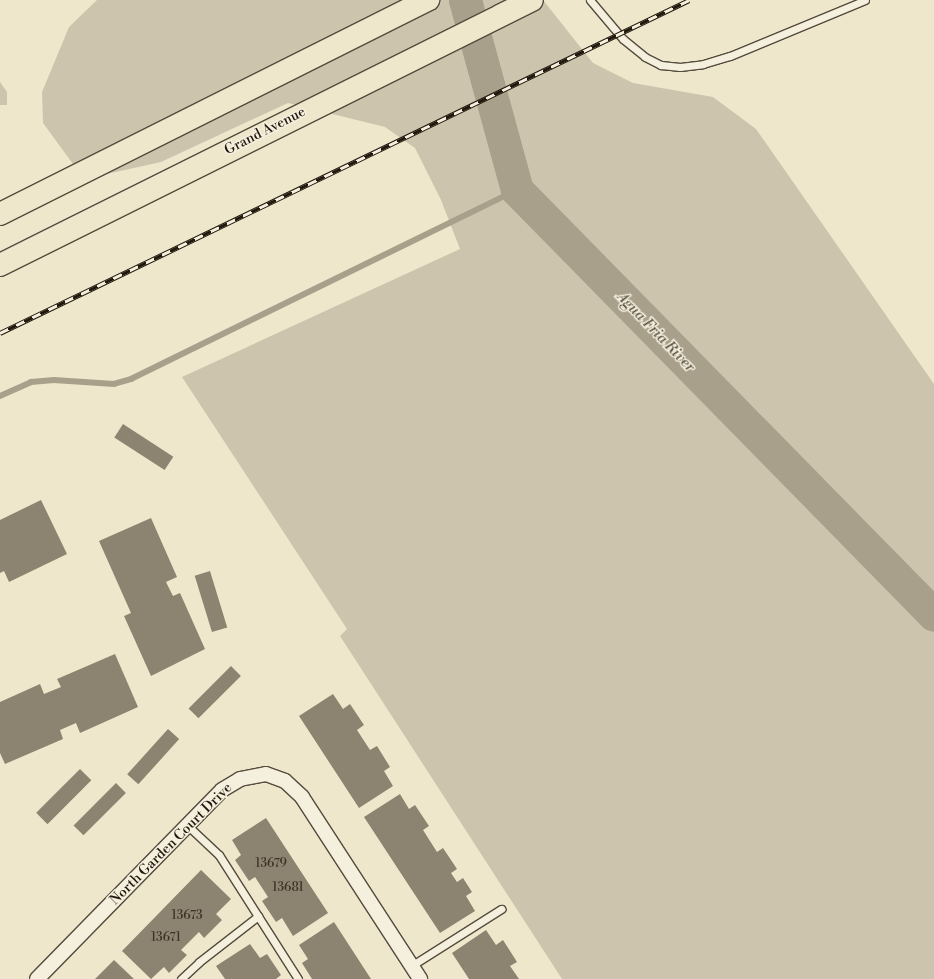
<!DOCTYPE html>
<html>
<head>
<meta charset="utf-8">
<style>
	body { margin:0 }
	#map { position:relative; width:934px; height:979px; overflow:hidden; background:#efe7cc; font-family:"Libre Bodoni",serif }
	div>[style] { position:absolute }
	.green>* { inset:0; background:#ccc4ac }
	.stream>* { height:5.5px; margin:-2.75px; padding:0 2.75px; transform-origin:2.75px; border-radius:2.75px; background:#a9a08b }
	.river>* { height:33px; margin:-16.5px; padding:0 16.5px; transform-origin:16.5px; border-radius:16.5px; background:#a9a08b }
	.building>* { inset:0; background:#8c8370; transform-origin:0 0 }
	.roads { filter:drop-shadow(1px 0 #544b3d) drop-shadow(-1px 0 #544b3d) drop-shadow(0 1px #544b3d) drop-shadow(0 -1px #544b3d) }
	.lane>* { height:7px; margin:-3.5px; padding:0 3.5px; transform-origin:3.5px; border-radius:3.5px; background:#f5efde }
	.street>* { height:14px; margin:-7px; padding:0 7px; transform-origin:7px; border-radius:7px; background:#f5efde }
	.highway>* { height:22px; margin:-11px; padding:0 11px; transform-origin:11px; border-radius:11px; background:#efe7cc }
	.rail>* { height:4.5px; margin-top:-2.25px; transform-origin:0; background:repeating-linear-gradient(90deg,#f5efde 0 9px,#21170d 0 18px); box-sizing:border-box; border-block:1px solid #21170d }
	span { translate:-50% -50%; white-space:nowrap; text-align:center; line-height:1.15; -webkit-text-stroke:3px #f5efde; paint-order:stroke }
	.number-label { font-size:12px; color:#3c3226 }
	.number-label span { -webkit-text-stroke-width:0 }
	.street-label { font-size:14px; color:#21170d }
	.water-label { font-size:15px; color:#574e3f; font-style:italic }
</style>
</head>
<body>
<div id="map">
	<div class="green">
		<div style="clip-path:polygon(97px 0,543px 0,593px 63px,633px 83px,713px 97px,756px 129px,934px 384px,934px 979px,562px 979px,340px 636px,347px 629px,182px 377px,460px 249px,441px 200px,415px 148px,385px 127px,288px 103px,161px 162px,84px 179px,43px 123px,42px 92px,69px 27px)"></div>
		<div style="clip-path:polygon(0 82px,7px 92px,7px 105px,0 105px)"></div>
	</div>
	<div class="stream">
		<div style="left:0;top:396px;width:34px;rotate:-24deg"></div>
		<div style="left:31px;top:382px;width:23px;rotate:-5deg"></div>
		<div style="left:54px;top:380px;width:60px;rotate:3.8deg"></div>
		<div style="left:114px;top:384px;width:18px;rotate:-16deg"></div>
		<div style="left:131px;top:379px;width:430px;rotate:-26.1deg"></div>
	</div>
	<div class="river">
		<div style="left:465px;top:0;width:197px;rotate:74.7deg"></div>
		<div style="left:517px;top:190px;width:595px;rotate:45.54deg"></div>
	</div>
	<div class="building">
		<div style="left:123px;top:424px;width:60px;height:16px;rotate:33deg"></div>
		<div style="clip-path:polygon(41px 500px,67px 554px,9px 582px,4px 571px,0 573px,0 520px)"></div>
		<div style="clip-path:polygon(151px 518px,177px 577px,166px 582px,173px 596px,180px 593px,205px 649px,151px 676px,124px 616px,131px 613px,99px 541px)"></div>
		<div style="left:210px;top:571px;width:59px;height:16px;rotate:73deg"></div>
		<div style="clip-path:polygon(115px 654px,138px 707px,80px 733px,76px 723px,60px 730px,63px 739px,5px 764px,0 753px,0 702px,40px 684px,44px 694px,61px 687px,57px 679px)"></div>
		<div style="left:231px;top:666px;width:14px;height:60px;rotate:45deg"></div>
		<div style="clip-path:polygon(333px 694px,343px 709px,350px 704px,364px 725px,357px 730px,370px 750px,377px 746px,390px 767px,384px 771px,393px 786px,359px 808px,299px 716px)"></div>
		<div style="left:168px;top:729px;width:15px;height:61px;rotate:42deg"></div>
		<div style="left:80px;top:769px;width:16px;height:62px;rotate:45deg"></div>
		<div style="left:116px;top:783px;width:14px;height:60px;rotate:45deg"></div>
		<div style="clip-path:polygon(400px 794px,409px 809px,415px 805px,429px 826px,423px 830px,437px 852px,443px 848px,457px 869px,451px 873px,457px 882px,463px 878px,472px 892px,466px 896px,475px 911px,440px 933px,364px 817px)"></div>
		<div style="clip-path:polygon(266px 818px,328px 913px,293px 936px,282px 918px,276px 922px,262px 901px,268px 897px,255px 877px,249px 881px,235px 860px,241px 855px,232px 840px)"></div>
		<div style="clip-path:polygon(201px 870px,231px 899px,216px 914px,222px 920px,204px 938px,199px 932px,181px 950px,187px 955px,169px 973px,164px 967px,151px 979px,122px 951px)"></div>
		<div style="clip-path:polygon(334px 922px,371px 979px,312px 979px,302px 963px,308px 959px,299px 945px)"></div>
		<div style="clip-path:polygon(486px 930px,496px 945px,503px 940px,517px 962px,510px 966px,519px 979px,469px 979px,452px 953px)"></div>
		<div style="clip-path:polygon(250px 944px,260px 958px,267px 954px,281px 975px,276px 979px,225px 979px,216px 966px)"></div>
		<div style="clip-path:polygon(114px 960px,134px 979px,95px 979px)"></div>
	</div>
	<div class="roads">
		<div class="lane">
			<div style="left:590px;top:0;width:51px;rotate:49.8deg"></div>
			<div style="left:623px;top:39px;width:28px;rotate:39deg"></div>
			<div style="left:645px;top:57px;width:18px;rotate:27deg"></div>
			<div style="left:661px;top:65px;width:19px;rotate:6deg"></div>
			<div style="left:680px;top:67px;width:23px;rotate:-7deg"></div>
			<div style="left:703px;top:64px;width:28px;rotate:-17deg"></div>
			<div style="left:730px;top:56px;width:146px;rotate:-22.5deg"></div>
			<div style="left:187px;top:825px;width:44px;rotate:43.2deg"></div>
			<div style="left:219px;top:855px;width:147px;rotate:57.5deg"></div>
			<div style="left:411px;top:966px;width:107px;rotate:-32.3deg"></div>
			<div style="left:181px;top:979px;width:25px;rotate:-43deg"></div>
			<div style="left:199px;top:962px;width:75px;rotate:-37.9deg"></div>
		</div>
		<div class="street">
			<div style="left:37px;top:979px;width:264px;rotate:-45.6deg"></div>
			<div style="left:222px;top:790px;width:21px;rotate:-31deg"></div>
			<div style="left:240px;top:779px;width:26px;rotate:-11deg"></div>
			<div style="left:266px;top:774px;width:20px;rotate:20deg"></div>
			<div style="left:285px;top:781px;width:23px;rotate:43deg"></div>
			<div style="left:302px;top:797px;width:217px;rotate:57deg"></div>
		</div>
		<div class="highway">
			<div style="left:0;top:214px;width:479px;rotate:-26.6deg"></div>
			<div style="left:0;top:265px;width:594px;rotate:-26.48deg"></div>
		</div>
	</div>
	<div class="rail">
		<div style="left:0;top:333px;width:765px;rotate:-25.79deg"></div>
	</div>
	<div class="number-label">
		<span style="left:271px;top:864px">13679</span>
		<span style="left:288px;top:888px">13681</span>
		<span style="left:187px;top:916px">13673</span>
		<span style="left:166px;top:938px">13671</span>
	</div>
	<div class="street-label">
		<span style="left:265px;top:131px;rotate:-27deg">Grand Avenue</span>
		<span style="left:171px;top:844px;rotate:-45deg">North Garden Court Drive</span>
	</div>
	<div class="water-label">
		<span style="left:656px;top:332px;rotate:46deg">Agua Fria River</span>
	</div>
</div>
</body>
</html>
